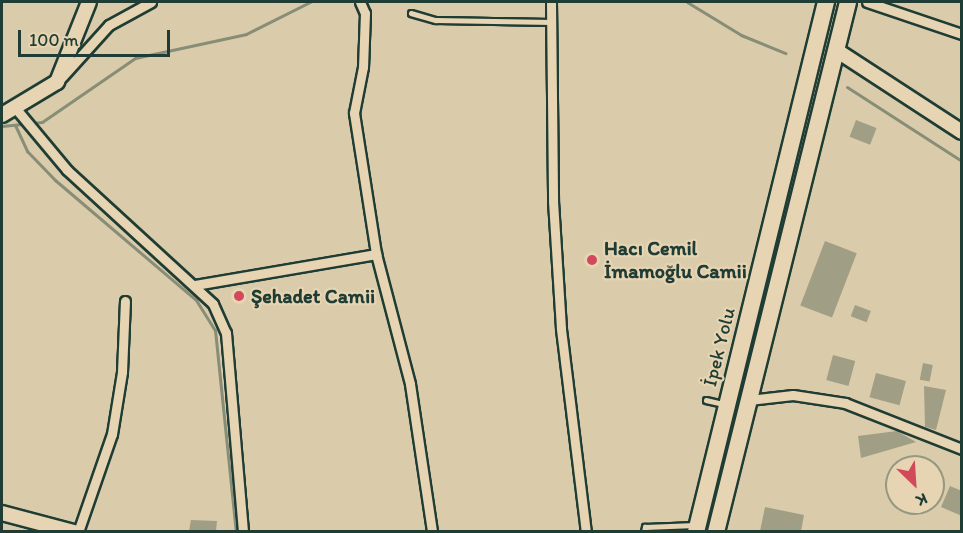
<!DOCTYPE html>
<html>
<head>
<meta charset="utf-8">
<style>
	body { margin:0 }
	#map { position:relative; width:963px; height:533px; overflow:hidden; background:#dacbaa; font-family:Itim,sans-serif }
	div>[style] { position:absolute }
	.stream>* { height:3px; margin:-1.5px; padding:0 1.5px; transform-origin:1.5px; border-radius:1.5px; background:#888d77 }
	.building>* { inset:0; background:#a09f86; transform-origin:0 0 }
	.roads { filter:drop-shadow(2px 0 #1f3d34) drop-shadow(-2px 0 #1f3d34) drop-shadow(0 2px #1f3d34) drop-shadow(0 -2px #1f3d34) }
	.lane>* { height:4.5px; margin:-2.25px; padding:0 2.25px; transform-origin:2.25px; border-radius:2.25px; background:#e6d4b2 }
	.street>* { height:9px; margin:-4.5px; padding:0 4.5px; transform-origin:4.5px; border-radius:4.5px; background:#e6d4b2 }
	.secondary>* { height:14px; margin:-7px; padding:0 7px; transform-origin:7px; border-radius:7px; background:#e6d4b2 }
	.highway>* { height:16px; margin:-8px; padding:0 8px; transform-origin:8px; border-radius:8px; background:#e6d4b2 }
	.dots>* { width:16px; height:16px; translate:-50% -50%; box-sizing:border-box; border:3px solid #e6d4b2; border-radius:50% }
	span { translate:-50% -50%; white-space:nowrap; text-align:center; line-height:1.15; -webkit-text-stroke:4.5px #e6d4b2; paint-order:stroke }
	.poi-label { font-size:20px; color:#1f3d34; font-weight:700 }
	.left { translate:0 -50%; text-align:left }
	.street-label { font-size:20px; color:#1f3d34 }
	.frame { position:absolute; inset:0; border:3px solid #1f3d34; pointer-events:none }
	.north { position:absolute; left:885px; top:455px; width:60px; height:60px; box-sizing:border-box; background:#e6d4b2; border:2px solid #969880; border-radius:50%; rotate:155deg; font-size:16px; font-weight:700; line-height:24px; text-align:center; color:#1f3d34 }
	.north::after { content:''; display:block; margin:auto; width:21px; height:27px; background:#d1495b; clip-path:polygon(50% 0,100% 100%,50% 72%,0 100%) }
	.scale { position:absolute; left:18px; top:30px; width:152px; height:27px; box-sizing:border-box; border:3px solid #1f3d34; border-top:0; padding-left:8px; font-size:18px; line-height:21px; white-space:nowrap; color:#1f3d34; -webkit-text-stroke:4px #e6d4b2; paint-order:stroke }
</style>
</head>
<body>
<div id="map">
	<div class="stream">
		<div style="left:687px;top:2px;width:63px;rotate:31.4deg"></div>
		<div style="left:741px;top:35px;width:48px;rotate:22.2deg"></div>
		<div style="left:847px;top:87px;width:137px;rotate:32.8deg"></div>
		<div style="left:15px;top:125px;width:29px;rotate:65deg"></div>
		<div style="left:27px;top:151px;width:40px;rotate:46deg"></div>
		<div style="left:55px;top:180px;width:185px;rotate:40.4deg"></div>
		<div style="left:196px;top:300px;width:36px;rotate:58deg"></div>
		<div style="left:215px;top:330px;width:203px;rotate:84.1deg"></div>
		<div style="left:2px;top:126px;width:40px;rotate:-5.7deg"></div>
		<div style="left:42px;top:122px;width:113px;rotate:-34.5deg"></div>
		<div style="left:135px;top:58px;width:114px;rotate:-12.2deg"></div>
		<div style="left:246px;top:34px;width:72px;rotate:-26.6deg"></div>
	</div>
	<div class="building">
		<div style="left:856px;top:120px;width:22px;height:18px;rotate:21deg"></div>
		<div style="left:825px;top:241px;width:34px;height:69px;rotate:21deg"></div>
		<div style="left:855px;top:305px;width:17px;height:12px;rotate:21deg"></div>
		<div style="left:833px;top:355px;width:23px;height:26px;rotate:15deg"></div>
		<div style="left:923px;top:363px;width:10px;height:17px;rotate:11deg"></div>
		<div style="left:876px;top:373px;width:31px;height:25px;rotate:15deg"></div>
		<div style="clip-path:polygon(924px 386px,946px 390px,936px 430px,925px 427px)"></div>
		<div style="clip-path:polygon(897px 431px,916px 442px,861px 458px,858px 436px)"></div>
		<div style="clip-path:polygon(950px 486px,962px 491px,962px 516px,941px 507px)"></div>
		<div style="clip-path:polygon(765px 507px,804px 515px,801px 531px,760px 531px)"></div>
		<div style="clip-path:polygon(191px 520px,217px 521px,216px 531px,189px 531px)"></div>
	</div>
	<div class="roads">
		<div class="lane">
			<div style="left:411px;top:13px;width:26px;rotate:16deg"></div>
			<div style="left:436px;top:20px;width:115px;rotate:1deg"></div>
			<div style="left:706px;top:400px;width:18px;rotate:13deg"></div>
			<div style="left:644px;top:532px;width:5px;rotate:-79deg"></div>
			<div style="left:645px;top:527px;width:50px;rotate:-2.3deg"></div>
		</div>
		<div class="street">
			<div style="left:360px;top:2px;width:12px;rotate:66deg"></div>
			<div style="left:365px;top:13px;width:54px;rotate:92.1deg"></div>
			<div style="left:363px;top:67px;width:47px;rotate:101.1deg"></div>
			<div style="left:354px;top:113px;width:143px;rotate:81.1deg"></div>
			<div style="left:551px;top:2px;width:199px;rotate:89.4deg"></div>
			<div style="left:553px;top:201px;width:128px;rotate:86.4deg"></div>
			<div style="left:561px;top:329px;width:205px;rotate:83deg"></div>
			<div style="left:867px;top:2px;width:100px;rotate:18.6deg"></div>
			<div style="left:62px;top:77px;width:70px;rotate:-47.9deg"></div>
			<div style="left:109px;top:25px;width:48px;rotate:-28.7deg"></div>
			<div style="left:17px;top:110px;width:78px;rotate:50.2deg"></div>
			<div style="left:67px;top:170px;width:198px;rotate:42.5deg"></div>
			<div style="left:213px;top:304px;width:32px;rotate:66deg"></div>
			<div style="left:226px;top:333px;width:200px;rotate:85.1deg"></div>
			<div style="left:195px;top:285px;width:184px;rotate:-9.7deg"></div>
			<div style="left:376px;top:254px;width:134px;rotate:75.3deg"></div>
			<div style="left:410px;top:384px;width:150px;rotate:81.5deg"></div>
			<div style="left:749px;top:400px;width:44px;rotate:-6.5deg"></div>
			<div style="left:793px;top:395px;width:53px;rotate:8.7deg"></div>
			<div style="left:845px;top:403px;width:126px;rotate:21.5deg"></div>
			<div style="left:78px;top:532px;width:104px;rotate:-70.9deg"></div>
			<div style="left:112px;top:434px;width:63px;rotate:-80.8deg"></div>
			<div style="left:122px;top:372px;width:71px;rotate:-87.6deg"></div>
		</div>
		<div class="secondary">
			<div style="left:836px;top:50px;width:150px;rotate:33.1deg"></div>
			<div style="left:2px;top:115px;width:64px;rotate:-31deg"></div>
			<div style="left:57px;top:82px;width:86px;rotate:-68.2deg"></div>
			<div style="left:2px;top:513px;width:74px;rotate:14.8deg"></div>
		</div>
		<div class="highway">
			<div style="left:696px;top:532px;width:546px;rotate:-76.22deg"></div>
			<div style="left:716px;top:532px;width:546px;rotate:-76.01deg"></div>
		</div>
	</div>
	<div class="dots">
		<div style="left:592px;top:260px;background:#d1495b"></div>
		<div style="left:239px;top:296px;background:#d1495b"></div>
	</div>
	<div class="poi-label">
		<span class="left" style="left:604px;top:260px">Hacı Cemil<br>İmamoğlu Camii</span>
		<span class="left" style="left:251px;top:296px">Şehadet Camii</span>
	</div>
	<div class="street-label">
		<span style="left:719px;top:347px;rotate:-76deg">İpek Yolu</span>
	</div>
	<div class="frame"></div>
	<div class="north">K</div>
	<div class="scale">100 m</div>
</div>
</body>
</html>
